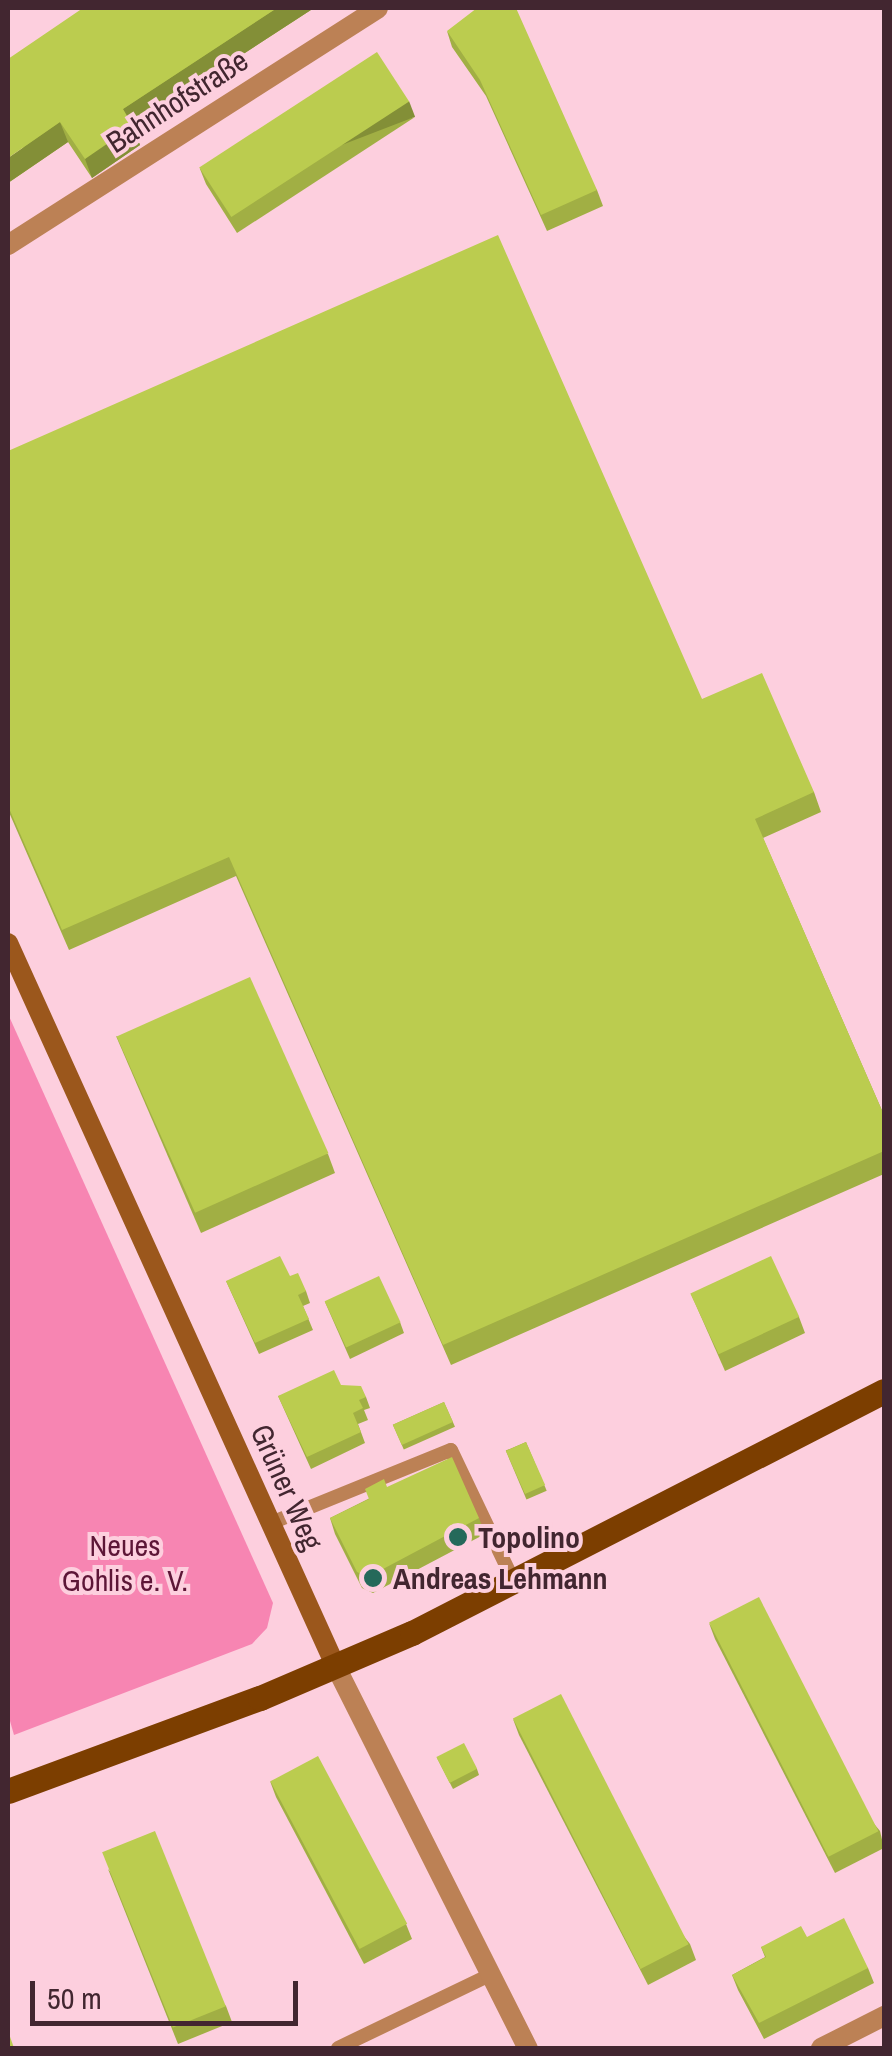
<!DOCTYPE html>
<html>
<head>
<meta charset="utf-8">
<style>
	body { margin:0 }
	#map { position:relative; width:892px; height:2056px; overflow:hidden; background:#fdcfde; font-family:"Archivo Narrow",sans-serif }
	div>[style] { position:absolute }
	.green>* { inset:0; background:#f785b2 }
	.lane>* { height:14px; margin:-7px; padding:0 7px; transform-origin:7px; border-radius:7px; background:#bc8155 }
	.street>* { height:20px; margin:-10px; padding:0 10px; transform-origin:10px; border-radius:10px; background:#bc8155 }
	.secondary>* { height:20px; margin:-10px; padding:0 10px; transform-origin:10px; border-radius:10px; background:#9b571c }
	.primary>* { height:25px; margin:-12.5px; padding:0 12.5px; transform-origin:12.5px; border-radius:12.5px; background:#7c3e00 }
	.wall>* { inset:0; background:#a1af44; transform-origin:0 0 }
	.shaded-wall>* { inset:0; background:#838f37; transform-origin:0 0 }
	.building>* { inset:0; background:#bbcc4f; transform-origin:0 0 }
	.dots>* { width:28px; height:28px; translate:-50% -50%; box-sizing:border-box; border:5px solid #fdcfde; border-radius:50% }
	span { translate:-50% -50%; white-space:nowrap; text-align:center; line-height:1.15; -webkit-text-stroke:8px #fdcfde; paint-order:stroke }
	.street-label { font-size:30px; color:#422630 }
	.poi-label { font-size:30px; color:#422630; font-weight:700 }
	.left { translate:0 -50%; text-align:left }
	.park-label { font-size:30px; color:#5d1637 }
	.frame { position:absolute; inset:0; border:10px solid #422630; pointer-events:none }
	.scale { position:absolute; left:30px; top:1981px; width:268px; height:45px; box-sizing:border-box; border:5px solid #422630; border-top:0; padding-left:12px; font-size:30px; line-height:35px; white-space:nowrap; color:#422630; -webkit-text-stroke:8px #fdcfde; paint-order:stroke }
</style>
</head>
<body>
<div id="map">
	<div class="green">
		<div style="clip-path:polygon(8px 1014px,273px 1603px,267px 1628px,252px 1644px,14px 1735px,8px 1714px)"></div>
	</div>
	<div class="lane">
		<div style="left:271px;top:1523px;width:194px;rotate:-22.1deg"></div>
		<div style="left:451px;top:1450px;width:146px;rotate:64.5deg"></div>
		<div style="left:338px;top:2048px;width:169px;rotate:-25.7deg"></div>
	</div>
	<div class="street">
		<div style="left:8px;top:245px;width:439px;rotate:-32.6deg"></div>
		<div style="left:336px;top:1667px;width:427px;rotate:63.3deg"></div>
		<div style="left:821px;top:2048px;width:71px;rotate:-26.9deg"></div>
	</div>
	<div class="secondary">
		<div style="left:8px;top:943px;width:795px;rotate:65.63deg"></div>
	</div>
	<div class="primary">
		<div style="left:8px;top:1791px;width:269px;rotate:-20.3deg"></div>
		<div style="left:260px;top:1698px;width:165px;rotate:-23.2deg"></div>
		<div style="left:412px;top:1633px;width:530px;rotate:-27.14deg"></div>
	</div>
	<div class="wall">
		<div style="clip-path:polygon(83px 8px,314px 8px,133px 126px,140px 145px,92px 178px,68px 142px,8px 183px)"></div>
		<div style="clip-path:polygon(447px 31px,597px 190px,603px 206px,547px 231px,486px 96px,452px 47px)"></div>
		<div style="clip-path:polygon(415px 117px,237px 233px,206px 184px,200px 169px)"></div>
		<div style="clip-path:polygon(8px 451px,702px 699px,814px 792px,821px 812px,763px 838px,884px 1115px,884px 1174px,451px 1365px,236px 876px,69px 950px,8px 810px)"></div>
		<div style="clip-path:polygon(116px 1036px,328px 1154px,335px 1173px,201px 1233px)"></div>
		<div style="clip-path:polygon(290px 1276px,306px 1291px,310px 1303px,303px 1306px,313px 1330px,259px 1354px,226px 1281px)"></div>
		<div style="clip-path:polygon(691px 1294px,799px 1317px,805px 1333px,725px 1371px)"></div>
		<div style="clip-path:polygon(325px 1302px,400px 1322px,404px 1333px,350px 1359px)"></div>
		<div style="clip-path:polygon(341px 1385px,366px 1397px,370px 1408px,364px 1410px,368px 1420px,358px 1424px,365px 1443px,311px 1469px,278px 1396px)"></div>
		<div style="left:444px;top:1402px;width:27px;height:56px;rotate:66deg"></div>
		<div style="left:526px;top:1442px;width:53px;height:22px;rotate:67deg"></div>
		<div style="clip-path:polygon(387px 1487px,479px 1518px,485px 1534px,373px 1593px,362px 1588px,335px 1534px,330px 1518px,368px 1499px)"></div>
		<div style="clip-path:polygon(709px 1623px,880px 1831px,884px 1848px,835px 1873px,715px 1639px)"></div>
		<div style="clip-path:polygon(513px 1719px,690px 1944px,696px 1960px,648px 1985px,519px 1735px)"></div>
		<div style="clip-path:polygon(437px 1758px,477px 1769px,479px 1775px,453px 1789px)"></div>
		<div style="clip-path:polygon(270px 1781px,406px 1924px,412px 1939px,364px 1964px,276px 1797px)"></div>
		<div style="clip-path:polygon(108px 1869px,226px 2006px,232px 2022px,178px 2044px)"></div>
		<div style="clip-path:polygon(807px 1937px,868px 1968px,874px 1983px,764px 2039px,738px 1990px,732px 1975px,765px 1957px,761px 1947px)"></div>
	</div>
	<div class="shaded-wall">
		<div style="clip-path:polygon(277px 8px,314px 8px,133px 126px,140px 145px,92px 178px,85px 159px,123px 109px)"></div>
		<div style="left:409px;top:101px;width:17px;height:212px;rotate:69deg"></div>
		<div style="clip-path:polygon(60px 122px,68px 142px,8px 183px,8px 158px)"></div>
	</div>
	<div class="building">
		<div style="clip-path:polygon(83px 8px,277px 8px,123px 109px,133px 126px,85px 159px,60px 122px,8px 158px,8px 59px)"></div>
		<div style="clip-path:polygon(477px 8px,516px 8px,597px 190px,541px 215px,480px 80px,447px 31px)"></div>
		<div style="left:377px;top:52px;width:59px;height:212px;rotate:57deg"></div>
		<div style="clip-path:polygon(498px 235px,702px 699px,762px 673px,814px 792px,755px 819px,884px 1115px,884px 1151px,443px 1345px,229px 857px,62px 930px,8px 806px,8px 451px)"></div>
		<div style="left:250px;top:977px;width:193px;height:146px;rotate:66deg"></div>
		<div style="clip-path:polygon(280px 1256px,290px 1276px,298px 1273px,306px 1291px,298px 1295px,309px 1319px,255px 1343px,226px 1281px)"></div>
		<div style="left:771px;top:1256px;width:67px;height:89px;rotate:65deg"></div>
		<div style="left:379px;top:1276px;width:51px;height:60px;rotate:65deg"></div>
		<div style="clip-path:polygon(334px 1370px,341px 1385px,361px 1386px,366px 1397px,359px 1400px,363px 1408px,353px 1413px,361px 1432px,307px 1457px,278px 1396px)"></div>
		<div style="left:444px;top:1402px;width:22px;height:56px;rotate:66deg"></div>
		<div style="left:526px;top:1442px;width:47px;height:22px;rotate:66deg"></div>
		<div style="clip-path:polygon(452px 1457px,479px 1518px,368px 1577px,357px 1572px,330px 1518px,369px 1499px,365px 1489px,384px 1479px,387px 1487px)"></div>
		<div style="left:759px;top:1597px;width:263px;height:56px;rotate:63deg"></div>
		<div style="left:561px;top:1694px;width:281px;height:54px;rotate:63deg"></div>
		<div style="left:464px;top:1743px;width:29px;height:31px;rotate:63deg"></div>
		<div style="left:318px;top:1756px;width:190px;height:54px;rotate:62deg"></div>
		<div style="left:155px;top:1831px;width:189px;height:57px;rotate:68deg"></div>
		<div style="clip-path:polygon(844px 1918px,868px 1968px,759px 2023px,732px 1975px,766px 1957px,761px 1947px,801px 1926px,807px 1937px)"></div>
		<div style="clip-path:polygon(8px 2031px,14px 2048px,8px 2048px)"></div>
	</div>
	<div class="dots">
		<div style="left:458px;top:1537px;background:#25695a"></div>
		<div style="left:373px;top:1578px;background:#25695a"></div>
	</div>
	<div class="street-label">
		<span style="left:177px;top:101px;rotate:-33deg">Bahnhofstraße</span>
		<span style="left:287px;top:1487px;rotate:66deg">Grüner Weg</span>
	</div>
	<div class="poi-label">
		<span class="left" style="left:478px;top:1537px">Topolino</span>
		<span class="left" style="left:393px;top:1578px">Andreas Lehmann</span>
	</div>
	<div class="park-label">
		<span style="left:125px;top:1562px">Neues<br>Gohlis e. V.</span>
	</div>
	<div class="frame"></div>
	<div class="scale">50 m</div>
</div>
</body>
</html>
